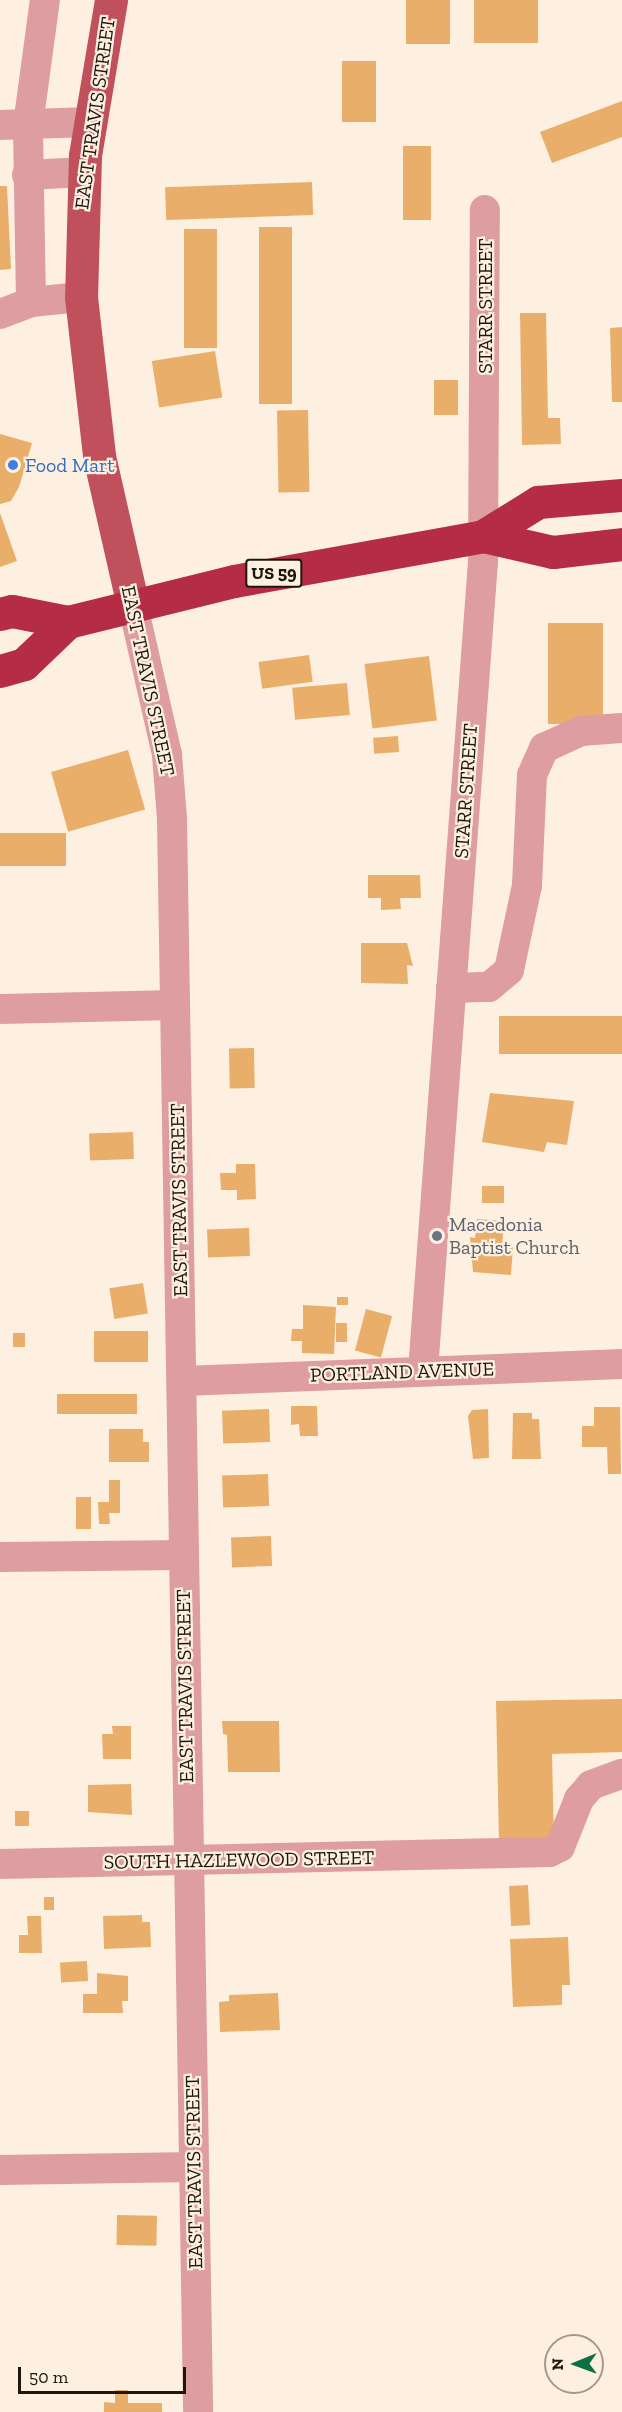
<!DOCTYPE html>
<html>
<head>
<meta charset="utf-8">
<style>
	body { margin:0 }
	#map { position:relative; width:622px; height:2412px; overflow:hidden; background:#fef0e1; font-family:"Zilla Slab",serif }
	div>[style] { position:absolute }
	.building>* { inset:0; background:#e9af6a; transform-origin:0 0 }
	.minor>* { height:30px; margin:-15px; padding:0 15px; transform-origin:15px; border-radius:15px; background:#de9ea1 }
	.major>* { height:33px; margin:-16.5px; padding:0 16.5px; transform-origin:16.5px; border-radius:16.5px; background:#c1505d }
	.highway>* { height:33px; margin:-16.5px; padding:0 16.5px; transform-origin:16.5px; border-radius:16.5px; background:#b42d44 }
	.dots>* { width:16px; height:16px; translate:-50% -50%; box-sizing:border-box; border:3px solid #fef0e1; border-radius:50% }
	span { translate:-50% -50%; white-space:nowrap; text-align:center; line-height:1.15; -webkit-text-stroke:4.5px #fef0e1; paint-order:stroke }
	.shield-label span { padding:2px 4px; background:#fef0e1; border:2px solid; border-radius:4px; -webkit-text-stroke-width:0 }
	.shield-label { font-size:18px; color:#1d1711; font-weight:700 }
	.street-label { font-size:20px; color:#1d1711 }
	.shop-label { font-size:20px; color:#366cbe }
	.left { translate:0 -50%; text-align:left }
	.worship-label { font-size:20px; color:#5b616d }
	.north { position:absolute; left:544px; top:2334px; width:60px; height:60px; box-sizing:border-box; background:#fef0e1; border:2px solid #a4998e; border-radius:50%; rotate:269deg; font-size:16px; font-weight:700; line-height:24px; text-align:center; color:#1d1711 }
	.north::after { content:''; display:block; margin:auto; width:21px; height:27px; background:#0b7046; clip-path:polygon(50% 0,100% 100%,50% 72%,0 100%) }
	.scale { position:absolute; left:18px; top:2367px; width:168px; height:27px; box-sizing:border-box; border:3px solid #1d1711; border-top:0; padding-left:8px; font-size:18px; line-height:21px; white-space:nowrap; color:#1d1711; -webkit-text-stroke:4px #fef0e1; paint-order:stroke }
</style>
</head>
<body>
<div id="map">
	<div class="building">
		<div style="left:406px;top:0;width:44px;height:44px"></div>
		<div style="left:474px;top:0;width:64px;height:43px"></div>
		<div style="left:342px;top:61px;width:34px;height:61px"></div>
		<div style="clip-path:polygon(622px 101px,622px 137px,552px 163px,540px 132px)"></div>
		<div style="left:403px;top:146px;width:28px;height:74px"></div>
		<div style="left:312px;top:182px;width:33px;height:147px;rotate:88deg"></div>
		<div style="clip-path:polygon(0 186px,7px 186px,11px 269px,0 270px)"></div>
		<div style="left:259px;top:227px;width:33px;height:177px"></div>
		<div style="left:184px;top:229px;width:33px;height:119px"></div>
		<div style="clip-path:polygon(520px 313px,546px 313px,548px 418px,560px 418px,561px 444px,522px 445px)"></div>
		<div style="clip-path:polygon(622px 327px,622px 402px,612px 402px,610px 328px)"></div>
		<div style="left:215px;top:351px;width:47px;height:64px;rotate:81deg"></div>
		<div style="left:434px;top:380px;width:24px;height:35px"></div>
		<div style="left:308px;top:410px;width:82px;height:31px;rotate:89deg"></div>
		<div style="clip-path:polygon(0 434px,32px 443px,19px 487px,11px 501px,0 504px)"></div>
		<div style="clip-path:polygon(0 513px,17px 561px,0 567px)"></div>
		<div style="left:548px;top:623px;width:55px;height:101px"></div>
		<div style="left:309px;top:655px;width:27px;height:51px;rotate:82deg"></div>
		<div style="left:429px;top:656px;width:65px;height:65px;rotate:83deg"></div>
		<div style="left:347px;top:683px;width:32px;height:55px;rotate:85deg"></div>
		<div style="left:398px;top:736px;width:16px;height:25px;rotate:86deg"></div>
		<div style="left:128px;top:750px;width:62px;height:80px;rotate:74deg"></div>
		<div style="left:0;top:833px;width:66px;height:33px"></div>
		<div style="clip-path:polygon(368px 875px,420px 875px,421px 898px,400px 898px,401px 909px,381px 910px,381px 898px,368px 898px)"></div>
		<div style="clip-path:polygon(361px 943px,407px 943px,413px 966px,407px 965px,408px 984px,361px 983px)"></div>
		<div style="left:499px;top:1016px;width:123px;height:38px"></div>
		<div style="left:254px;top:1048px;width:40px;height:25px;rotate:89deg"></div>
		<div style="clip-path:polygon(490px 1093px,574px 1101px,567px 1145px,547px 1142px,544px 1152px,482px 1142px)"></div>
		<div style="left:133px;top:1132px;width:27px;height:44px;rotate:88deg"></div>
		<div style="clip-path:polygon(236px 1164px,255px 1164px,256px 1199px,237px 1200px,237px 1190px,221px 1190px,220px 1173px,236px 1173px)"></div>
		<div style="left:482px;top:1186px;width:22px;height:17px"></div>
		<div style="clip-path:polygon(477px 1219px,504px 1221px,502px 1247px,513px 1247px,511px 1275px,473px 1272px,470px 1237px,475px 1238px)"></div>
		<div style="left:249px;top:1228px;width:28px;height:42px;rotate:88deg"></div>
		<div style="left:143px;top:1283px;width:31px;height:34px;rotate:81deg"></div>
		<div style="left:337px;top:1297px;width:11px;height:8px"></div>
		<div style="clip-path:polygon(303px 1305px,336px 1307px,334px 1354px,302px 1353px,302px 1341px,291px 1341px,292px 1329px,303px 1329px)"></div>
		<div style="left:366px;top:1309px;width:27px;height:43px;rotate:15deg"></div>
		<div style="left:336px;top:1323px;width:11px;height:19px"></div>
		<div style="left:148px;top:1331px;width:31px;height:54px;rotate:90deg"></div>
		<div style="left:13px;top:1333px;width:12px;height:14px"></div>
		<div style="left:137px;top:1394px;width:20px;height:80px;rotate:90deg"></div>
		<div style="clip-path:polygon(291px 1406px,317px 1406px,318px 1436px,300px 1436px,299px 1424px,291px 1425px)"></div>
		<div style="clip-path:polygon(594px 1407px,620px 1407px,621px 1474px,608px 1474px,607px 1447px,582px 1447px,582px 1426px,594px 1426px)"></div>
		<div style="left:269px;top:1409px;width:33px;height:47px;rotate:88deg"></div>
		<div style="clip-path:polygon(488px 1409px,489px 1458px,473px 1459px,468px 1416px,472px 1410px)"></div>
		<div style="clip-path:polygon(513px 1413px,532px 1413px,532px 1419px,539px 1419px,541px 1459px,512px 1459px)"></div>
		<div style="clip-path:polygon(109px 1429px,143px 1429px,143px 1442px,149px 1442px,149px 1462px,109px 1462px)"></div>
		<div style="left:268px;top:1474px;width:32px;height:46px;rotate:88deg"></div>
		<div style="clip-path:polygon(109px 1480px,120px 1480px,120px 1513px,109px 1513px,110px 1524px,99px 1524px,98px 1502px,109px 1502px)"></div>
		<div style="left:76px;top:1497px;width:15px;height:32px"></div>
		<div style="left:271px;top:1536px;width:30px;height:40px;rotate:88deg"></div>
		<div style="clip-path:polygon(622px 1699px,622px 1752px,552px 1754px,554px 1840px,499px 1841px,496px 1701px)"></div>
		<div style="clip-path:polygon(222px 1721px,279px 1721px,280px 1772px,228px 1772px,227px 1735px,223px 1734px)"></div>
		<div style="clip-path:polygon(112px 1726px,131px 1726px,131px 1759px,103px 1759px,102px 1734px,113px 1734px)"></div>
		<div style="clip-path:polygon(131px 1784px,132px 1815px,88px 1812px,88px 1785px)"></div>
		<div style="left:29px;top:1811px;width:15px;height:14px;rotate:90deg"></div>
		<div style="left:528px;top:1885px;width:40px;height:19px;rotate:87deg"></div>
		<div style="left:44px;top:1897px;width:10px;height:13px"></div>
		<div style="clip-path:polygon(142px 1915px,142px 1922px,150px 1922px,151px 1947px,104px 1949px,103px 1916px)"></div>
		<div style="clip-path:polygon(27px 1916px,41px 1916px,42px 1953px,19px 1953px,19px 1935px,28px 1935px)"></div>
		<div style="clip-path:polygon(568px 1937px,570px 1985px,562px 1985px,562px 2005px,513px 2007px,510px 1939px)"></div>
		<div style="left:87px;top:1961px;width:20px;height:27px;rotate:87deg"></div>
		<div style="clip-path:polygon(97px 1973px,128px 1976px,128px 2001px,122px 2001px,123px 2013px,83px 2013px,83px 1994px,97px 1994px)"></div>
		<div style="clip-path:polygon(278px 1993px,280px 2030px,220px 2032px,219px 2002px,229px 2001px,229px 1995px)"></div>
		<div style="left:117px;top:2215px;width:40px;height:30px;rotate:1deg"></div>
		<div style="clip-path:polygon(115px 2390px,128px 2390px,128px 2403px,162px 2403px,162px 2412px,104px 2412px,104px 2402px,115px 2403px)"></div>
	</div>
	<div class="minor">
		<div style="left:0;top:125px;width:90px;rotate:-1.9deg"></div>
		<div style="left:27px;top:175px;width:57px;rotate:-3deg"></div>
		<div style="left:31px;top:302px;width:177px;rotate:-91deg"></div>
		<div style="left:28px;top:125px;width:126px;rotate:-82.3deg"></div>
		<div style="left:0;top:314px;width:33px;rotate:-21deg"></div>
		<div style="left:31px;top:302px;width:50px;rotate:-5.7deg"></div>
		<div style="left:133px;top:606px;width:153px;rotate:77.1deg"></div>
		<div style="left:167px;top:755px;width:64px;rotate:85.5deg"></div>
		<div style="left:172px;top:819px;width:1593px;rotate:89.06deg"></div>
		<div style="left:451px;top:988px;width:38px;rotate:-2deg"></div>
		<div style="left:489px;top:987px;width:26px;rotate:-40deg"></div>
		<div style="left:509px;top:970px;width:87px;rotate:-78deg"></div>
		<div style="left:527px;top:885px;width:110px;rotate:-87.4deg"></div>
		<div style="left:532px;top:775px;width:30px;rotate:-66deg"></div>
		<div style="left:544px;top:748px;width:41px;rotate:-24.7deg"></div>
		<div style="left:581px;top:731px;width:41px;rotate:-4.2deg"></div>
		<div style="left:0;top:1009px;width:175px;rotate:-1.3deg"></div>
		<div style="left:423px;top:1371px;width:811px;rotate:-85.76deg"></div>
		<div style="left:483px;top:562px;width:352px;rotate:-89.7deg"></div>
		<div style="left:182px;top:1381px;width:440px;rotate:-2.2deg"></div>
		<div style="left:0;top:1557px;width:183px;rotate:-0.6deg"></div>
		<div style="left:0;top:1864px;width:550px;rotate:-1.25deg"></div>
		<div style="left:550px;top:1852px;width:11px;rotate:-27deg"></div>
		<div style="left:560px;top:1847px;width:52px;rotate:-68.4deg"></div>
		<div style="left:579px;top:1799px;width:18px;rotate:-49deg"></div>
		<div style="left:591px;top:1785px;width:33px;rotate:-20deg"></div>
		<div style="left:0;top:2170px;width:194px;rotate:-0.9deg"></div>
	</div>
	<div class="major">
		<div style="left:111px;top:0;width:158px;rotate:99.5deg"></div>
		<div style="left:85px;top:156px;width:141px;rotate:91.6deg"></div>
		<div style="left:81px;top:297px;width:160px;rotate:83.5deg"></div>
		<div style="left:99px;top:456px;width:154px;rotate:77.2deg"></div>
	</div>
	<div class="highway">
		<div style="left:483px;top:536px;width:65px;rotate:-31.7deg"></div>
		<div style="left:538px;top:502px;width:84px;rotate:-4.8deg"></div>
		<div style="left:0;top:614px;width:12px;rotate:-14deg"></div>
		<div style="left:12px;top:611px;width:57px;rotate:11.1deg"></div>
		<div style="left:68px;top:622px;width:171px;rotate:-13.9deg"></div>
		<div style="left:234px;top:581px;width:253px;rotate:-10.2deg"></div>
		<div style="left:483px;top:536px;width:72px;rotate:12.9deg"></div>
		<div style="left:553px;top:552px;width:69px;rotate:-6.6deg"></div>
		<div style="left:0;top:671px;width:25px;rotate:-16deg"></div>
		<div style="left:24px;top:664px;width:61px;rotate:-43.7deg"></div>
	</div>
	<div class="dots">
		<div style="left:13px;top:465px;background:#3f7fe0"></div>
		<div style="left:437px;top:1236px;background:#6b7280"></div>
	</div>
	<div class="shield-label">
		<span style="left:274px;top:573px">US 59</span>
	</div>
	<div class="street-label">
		<span style="left:95px;top:113px;rotate:-82deg">EAST TRAVIS STREET</span>
		<span style="left:485px;top:306px;rotate:-90deg">STARR STREET</span>
		<span style="left:148px;top:681px;rotate:78deg">EAST TRAVIS STREET</span>
		<span style="left:466px;top:791px;rotate:-86deg">STARR STREET</span>
		<span style="left:179px;top:1200px;rotate:-91deg">EAST TRAVIS STREET</span>
		<span style="left:402px;top:1372px;rotate:-2deg">PORTLAND AVENUE</span>
		<span style="left:185px;top:1686px;rotate:-91deg">EAST TRAVIS STREET</span>
		<span style="left:239px;top:1860px;rotate:-1deg">SOUTH HAZLEWOOD STREET</span>
		<span style="left:194px;top:2172px;rotate:-91deg">EAST TRAVIS STREET</span>
	</div>
	<div class="shop-label">
		<span class="left" style="left:25px;top:465px">Food Mart</span>
	</div>
	<div class="worship-label">
		<span class="left" style="left:449px;top:1236px">Macedonia<br>Baptist Church</span>
	</div>
	<div class="north">N</div>
	<div class="scale">50 m</div>
</div>
</body>
</html>
